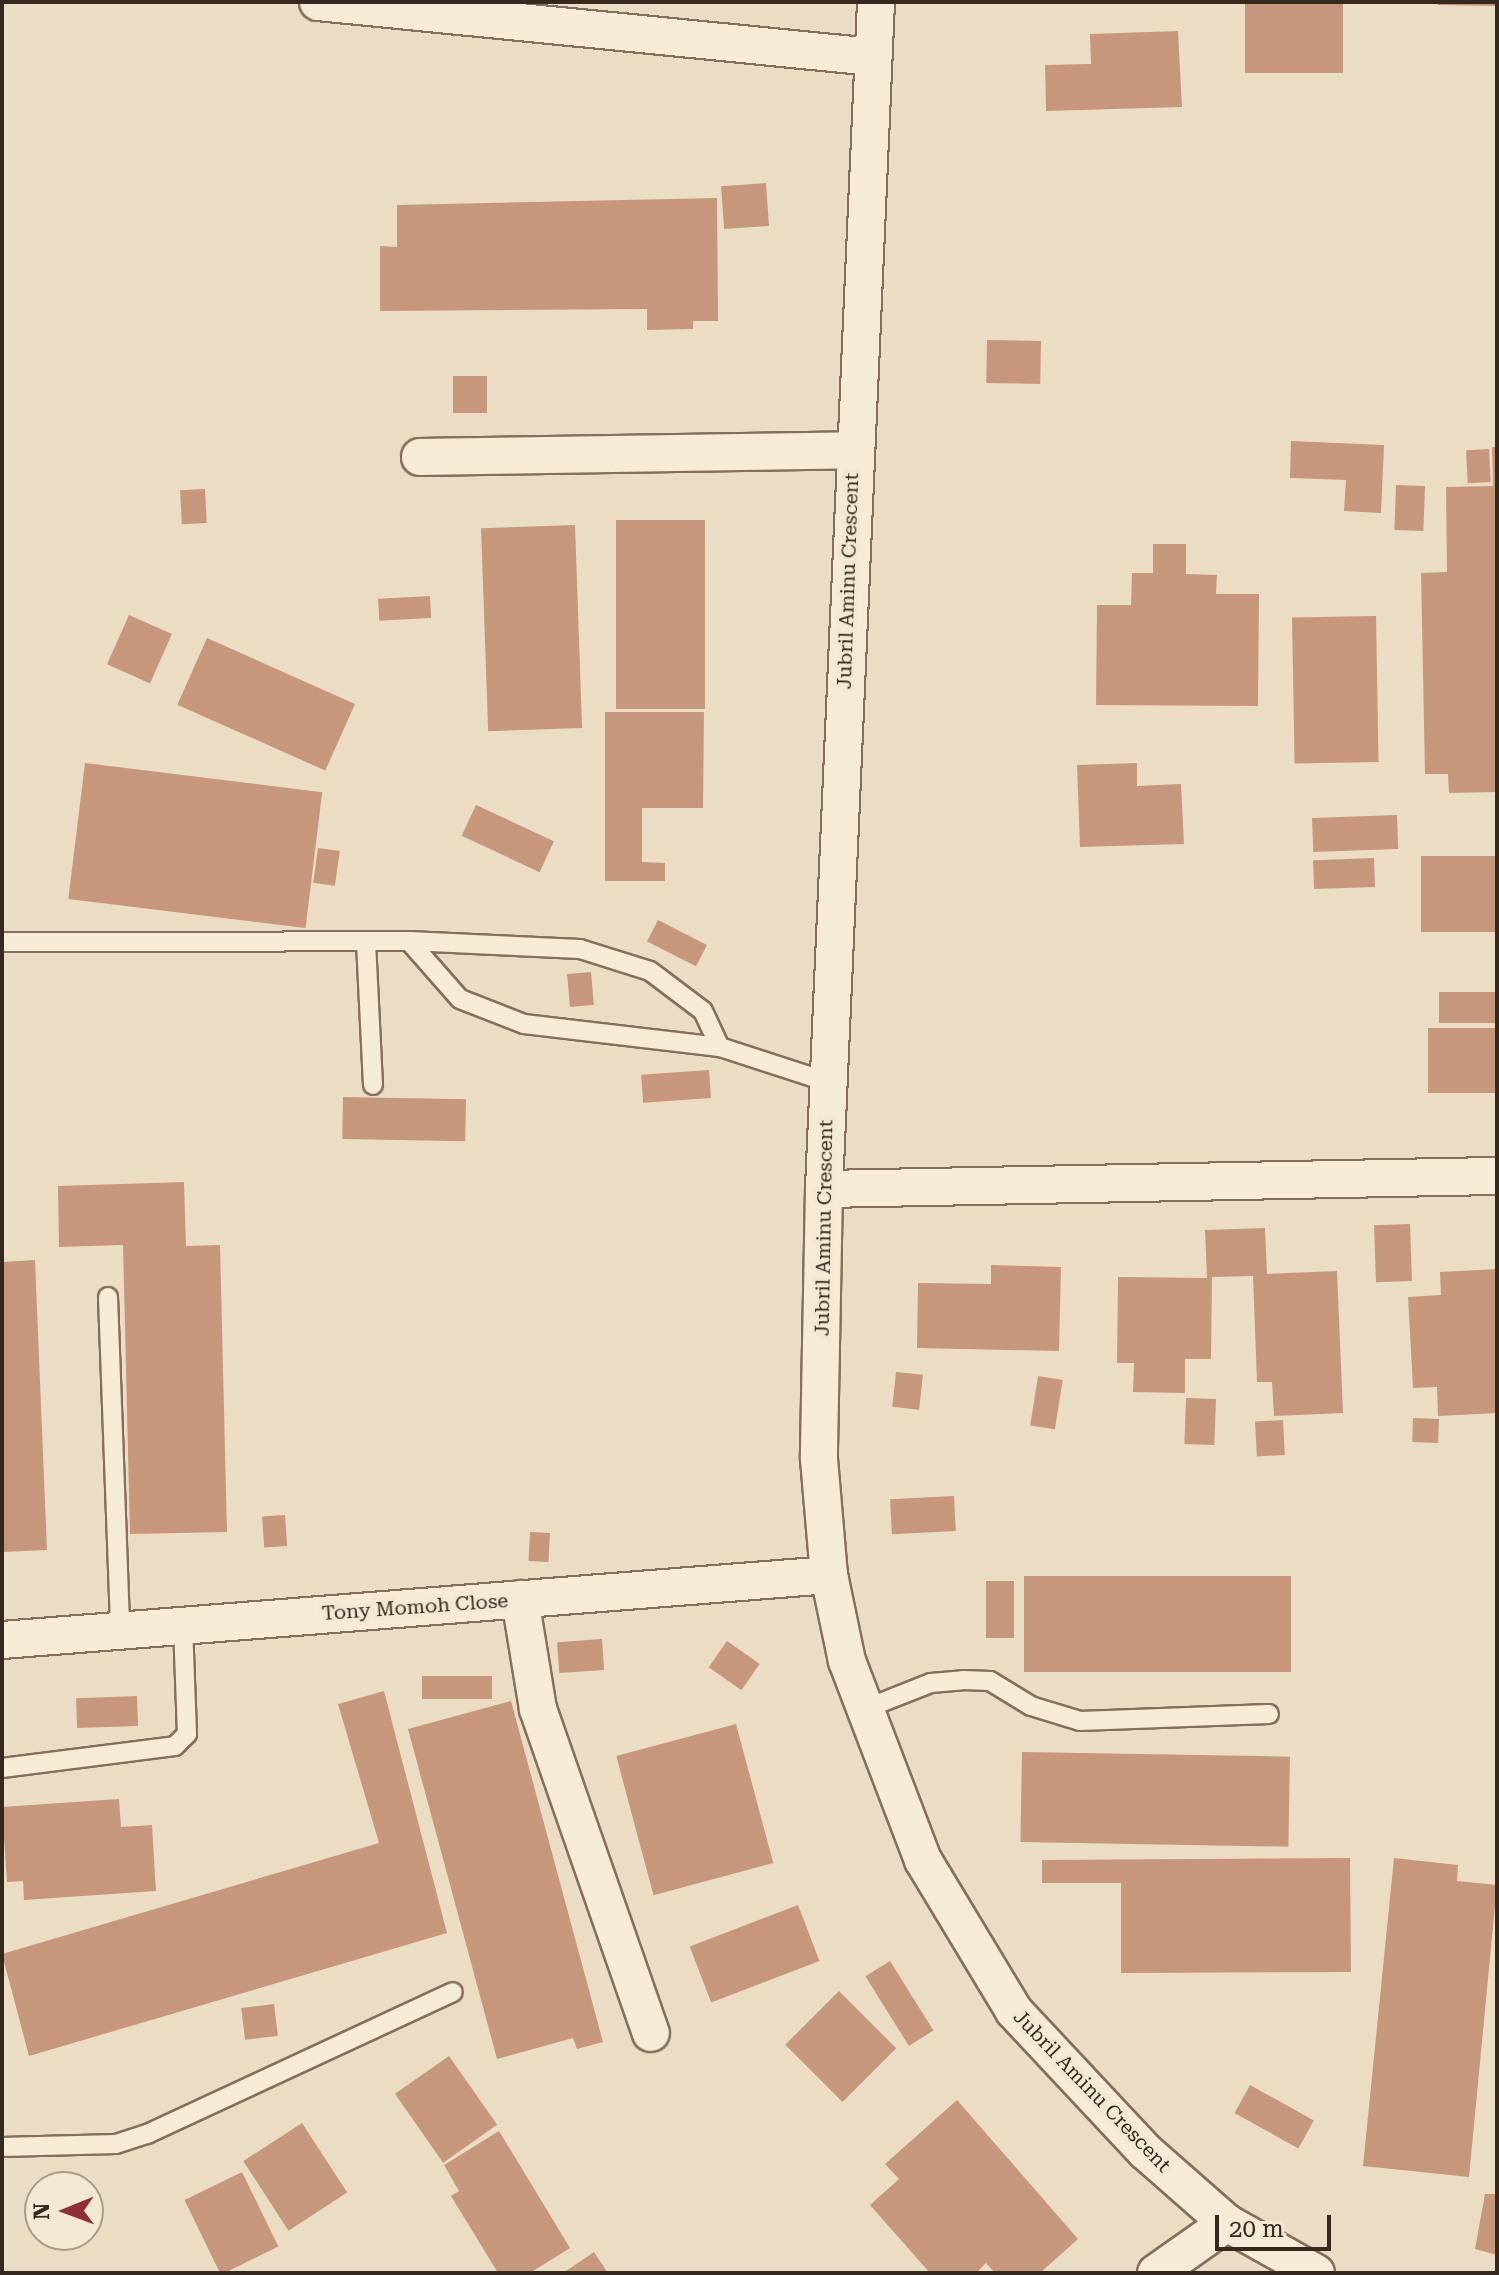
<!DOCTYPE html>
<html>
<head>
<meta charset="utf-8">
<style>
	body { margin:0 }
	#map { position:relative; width:1499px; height:2275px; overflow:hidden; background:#ebddc4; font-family:"Roboto Serif",serif }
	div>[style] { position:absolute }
	.building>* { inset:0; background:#c7977c; transform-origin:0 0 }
	.roads { filter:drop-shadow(2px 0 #846f5b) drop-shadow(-2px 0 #846f5b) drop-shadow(0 2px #846f5b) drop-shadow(0 -2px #846f5b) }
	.service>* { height:18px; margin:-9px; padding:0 9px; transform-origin:9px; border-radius:9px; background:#f6ebd6 }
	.minor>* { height:36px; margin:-18px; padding:0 18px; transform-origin:18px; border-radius:18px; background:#f6ebd6 }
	span { translate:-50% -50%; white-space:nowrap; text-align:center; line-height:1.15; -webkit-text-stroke:8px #f3e8d3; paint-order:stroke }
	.street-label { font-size:20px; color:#35281e }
	.frame { position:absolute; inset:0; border:4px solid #35281e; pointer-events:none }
	.north { position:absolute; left:24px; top:2171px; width:80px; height:80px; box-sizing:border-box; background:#f3e8d3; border:2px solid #a79b8b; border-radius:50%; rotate:269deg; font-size:22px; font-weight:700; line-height:32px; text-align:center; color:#35281e }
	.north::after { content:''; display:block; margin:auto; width:28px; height:36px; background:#902f35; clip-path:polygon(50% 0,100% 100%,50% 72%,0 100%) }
	.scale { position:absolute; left:1215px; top:2215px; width:116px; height:36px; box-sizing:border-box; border:4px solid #35281e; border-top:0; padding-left:10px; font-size:24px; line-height:28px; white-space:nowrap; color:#35281e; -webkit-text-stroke:6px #f3e8d3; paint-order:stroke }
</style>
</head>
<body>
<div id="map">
	<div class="building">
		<div style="left:1245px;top:2px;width:98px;height:71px"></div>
		<div style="clip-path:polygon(1438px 2px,1497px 2px,1497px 6px,1438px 5px)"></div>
		<div style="clip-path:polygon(1178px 31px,1182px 107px,1046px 111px,1045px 65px,1091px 64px,1090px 34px)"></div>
		<div style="left:766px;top:183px;width:43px;height:45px;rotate:86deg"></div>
		<div style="clip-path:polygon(717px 198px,718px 321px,693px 321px,693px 329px,647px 330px,647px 309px,380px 311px,380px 246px,397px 247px,397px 205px)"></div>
		<div style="left:1041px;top:341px;width:43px;height:54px;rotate:91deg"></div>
		<div style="left:453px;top:376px;width:34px;height:37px"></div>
		<div style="clip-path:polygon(1291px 441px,1384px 445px,1381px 513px,1344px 511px,1346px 480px,1290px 478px)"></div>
		<div style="clip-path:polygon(1492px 447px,1497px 447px,1497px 792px,1449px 793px,1448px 774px,1425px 774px,1421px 573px,1447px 572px,1446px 487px,1493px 486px)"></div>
		<div style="left:1489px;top:449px;width:33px;height:23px;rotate:87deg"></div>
		<div style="left:1396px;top:485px;width:29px;height:45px;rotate:2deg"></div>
		<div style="left:205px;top:489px;width:34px;height:25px;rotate:87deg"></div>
		<div style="left:616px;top:520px;width:89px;height:189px"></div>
		<div style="left:575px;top:525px;width:203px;height:94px;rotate:88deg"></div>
		<div style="clip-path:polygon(1153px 544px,1186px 544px,1186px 574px,1217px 575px,1216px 594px,1259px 594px,1258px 706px,1096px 705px,1097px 605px,1131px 605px,1132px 573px,1153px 573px)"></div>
		<div style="left:430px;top:596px;width:22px;height:52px;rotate:87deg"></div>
		<div style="left:129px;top:615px;width:47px;height:54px;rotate:24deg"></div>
		<div style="left:1376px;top:616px;width:146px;height:84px;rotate:89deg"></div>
		<div style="left:207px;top:638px;width:162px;height:73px;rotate:24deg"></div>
		<div style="clip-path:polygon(605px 712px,704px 712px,703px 808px,642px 808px,642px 862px,665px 863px,665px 881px,605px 881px)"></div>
		<div style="left:85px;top:763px;width:239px;height:137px;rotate:7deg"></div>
		<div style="clip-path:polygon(1137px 763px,1137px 786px,1181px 784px,1184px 844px,1080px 847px,1077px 765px)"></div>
		<div style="left:476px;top:805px;width:86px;height:34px;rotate:25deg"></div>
		<div style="left:1397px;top:815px;width:34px;height:85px;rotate:88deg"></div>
		<div style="left:318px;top:848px;width:22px;height:35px;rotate:8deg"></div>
		<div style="left:1421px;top:856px;width:74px;height:76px"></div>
		<div style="left:1374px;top:858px;width:29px;height:61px;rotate:88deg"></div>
		<div style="left:658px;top:920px;width:55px;height:24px;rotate:27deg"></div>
		<div style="left:591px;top:972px;width:33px;height:24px;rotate:85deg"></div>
		<div style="left:1497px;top:992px;width:31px;height:58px;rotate:90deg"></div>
		<div style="left:1497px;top:1028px;width:65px;height:69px;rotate:90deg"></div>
		<div style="left:709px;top:1070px;width:28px;height:68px;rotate:86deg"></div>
		<div style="left:343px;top:1097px;width:123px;height:42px;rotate:1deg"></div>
		<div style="clip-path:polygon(184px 1182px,186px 1246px,220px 1245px,227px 1532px,130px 1534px,123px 1245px,59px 1247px,58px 1186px)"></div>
		<div style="left:1410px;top:1224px;width:57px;height:36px;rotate:88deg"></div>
		<div style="clip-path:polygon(1265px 1228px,1267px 1274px,1337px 1271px,1343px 1413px,1274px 1416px,1272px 1382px,1257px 1382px,1253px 1276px,1212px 1277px,1211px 1359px,1185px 1359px,1185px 1393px,1133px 1392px,1134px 1363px,1117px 1363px,1118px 1277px,1207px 1278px,1205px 1230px)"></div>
		<div style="clip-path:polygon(35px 1260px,47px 1550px,2px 1552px,2px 1262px)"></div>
		<div style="clip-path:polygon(991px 1265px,1061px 1267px,1059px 1351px,917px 1348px,918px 1283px,991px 1284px)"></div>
		<div style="clip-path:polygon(1497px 1269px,1497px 1413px,1438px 1416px,1437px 1387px,1413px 1388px,1408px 1297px,1441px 1295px,1440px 1272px)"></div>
		<div style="left:896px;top:1372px;width:27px;height:35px;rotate:6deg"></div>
		<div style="left:1038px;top:1376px;width:25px;height:50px;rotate:9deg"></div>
		<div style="left:1186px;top:1398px;width:30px;height:46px;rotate:2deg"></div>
		<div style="left:1413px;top:1418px;width:26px;height:24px;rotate:2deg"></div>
		<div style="left:1283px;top:1420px;width:35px;height:28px;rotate:87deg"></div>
		<div style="left:954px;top:1496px;width:35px;height:64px;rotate:87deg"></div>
		<div style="left:285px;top:1515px;width:31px;height:23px;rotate:86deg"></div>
		<div style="left:530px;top:1532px;width:20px;height:29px;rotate:3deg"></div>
		<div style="left:1024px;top:1576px;width:267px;height:96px"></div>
		<div style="left:986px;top:1581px;width:28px;height:57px"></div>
		<div style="left:602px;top:1639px;width:31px;height:45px;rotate:86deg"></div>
		<div style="left:727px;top:1641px;width:40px;height:32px;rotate:35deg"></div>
		<div style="left:422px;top:1676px;width:70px;height:23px"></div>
		<div style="clip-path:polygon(384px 1691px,447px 1933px,29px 2056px,2px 1954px,379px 1843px,338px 1704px)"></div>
		<div style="left:137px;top:1696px;width:30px;height:61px;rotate:88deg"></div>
		<div style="clip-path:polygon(511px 1701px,603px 2042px,577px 2049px,573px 2038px,497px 2059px,408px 1729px)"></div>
		<div style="left:736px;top:1724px;width:144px;height:124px;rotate:75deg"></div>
		<div style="left:1022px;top:1752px;width:268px;height:90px;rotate:1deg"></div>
		<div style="clip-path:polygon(119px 1799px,121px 1827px,152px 1825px,156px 1891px,24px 1900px,23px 1881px,7px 1882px,2px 1807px)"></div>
		<div style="clip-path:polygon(1350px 1858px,1351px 1972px,1121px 1973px,1121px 1883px,1042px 1883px,1042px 1860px)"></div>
		<div style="clip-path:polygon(1394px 1858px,1458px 1865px,1457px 1881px,1497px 1885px,1469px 2177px,1363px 2166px)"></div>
		<div style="left:798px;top:1905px;width:60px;height:116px;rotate:69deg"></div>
		<div style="left:890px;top:1961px;width:82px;height:29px;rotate:58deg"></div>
		<div style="left:839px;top:1991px;width:81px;height:76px;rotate:45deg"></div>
		<div style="left:274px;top:2004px;width:32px;height:33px;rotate:83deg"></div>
		<div style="left:449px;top:2056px;width:84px;height:66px;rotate:55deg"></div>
		<div style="left:1250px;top:2085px;width:73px;height:32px;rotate:29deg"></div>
		<div style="clip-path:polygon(957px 2100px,1078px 2239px,1040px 2273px,995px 2273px,986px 2263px,976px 2273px,930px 2273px,870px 2205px,899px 2179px,885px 2164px)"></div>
		<div style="left:302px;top:2123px;width:83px;height:70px;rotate:57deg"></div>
		<div style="clip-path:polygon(499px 2131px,570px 2248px,530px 2273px,498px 2273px,451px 2196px,459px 2191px,444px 2165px)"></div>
		<div style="left:242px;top:2172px;width:83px;height:64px;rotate:64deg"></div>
		<div style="clip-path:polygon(1485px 2194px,1497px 2194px,1497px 2255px,1475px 2249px)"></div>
		<div style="clip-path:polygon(594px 2252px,608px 2273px,563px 2273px)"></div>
	</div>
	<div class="roads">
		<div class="service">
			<div style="left:409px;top:941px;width:171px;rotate:2.7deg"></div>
			<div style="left:580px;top:949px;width:73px;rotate:17.4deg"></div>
			<div style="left:650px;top:971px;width:66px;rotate:37deg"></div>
			<div style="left:703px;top:1011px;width:40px;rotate:65deg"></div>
			<div style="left:2px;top:942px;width:407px;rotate:-0.1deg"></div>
			<div style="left:409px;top:941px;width:77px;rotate:48.7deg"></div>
			<div style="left:460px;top:999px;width:69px;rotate:21.3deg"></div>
			<div style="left:524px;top:1024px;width:197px;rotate:6.7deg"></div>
			<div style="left:720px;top:1047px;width:114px;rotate:18deg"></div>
			<div style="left:366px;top:942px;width:143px;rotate:87.2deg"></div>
			<div style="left:108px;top:1297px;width:334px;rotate:87.9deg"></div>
			<div style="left:865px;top:1709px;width:71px;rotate:-21.5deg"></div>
			<div style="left:931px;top:1683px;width:32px;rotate:-5deg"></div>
			<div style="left:963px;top:1680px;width:27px;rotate:2deg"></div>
			<div style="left:990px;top:1681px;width:48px;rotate:31.4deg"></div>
			<div style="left:1031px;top:1706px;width:51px;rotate:17deg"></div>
			<div style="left:1080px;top:1721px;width:189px;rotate:-2.1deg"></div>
			<div style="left:2px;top:1768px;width:174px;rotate:-7.2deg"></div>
			<div style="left:175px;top:1746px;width:17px;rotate:-45deg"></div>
			<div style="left:187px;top:1734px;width:108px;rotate:-92.1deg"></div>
			<div style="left:2px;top:2147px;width:114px;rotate:-1.5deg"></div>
			<div style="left:116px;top:2144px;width:33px;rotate:-18deg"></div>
			<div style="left:147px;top:2134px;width:337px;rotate:-24.9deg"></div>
		</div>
		<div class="minor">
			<div style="left:318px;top:2px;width:558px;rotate:5.66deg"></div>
			<div style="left:876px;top:2px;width:1188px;rotate:92.51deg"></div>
			<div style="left:824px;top:1189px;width:270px;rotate:91.1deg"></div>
			<div style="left:819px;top:1459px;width:116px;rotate:85.1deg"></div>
			<div style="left:829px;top:1575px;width:88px;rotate:78.2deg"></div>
			<div style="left:847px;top:1661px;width:213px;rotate:69.1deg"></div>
			<div style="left:923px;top:1860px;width:176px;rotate:58.9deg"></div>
			<div style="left:1014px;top:2011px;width:192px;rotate:46.9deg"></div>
			<div style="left:1145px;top:2151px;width:109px;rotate:41.3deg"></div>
			<div style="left:1227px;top:2223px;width:102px;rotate:29.3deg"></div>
			<div style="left:420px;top:457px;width:433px;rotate:-0.9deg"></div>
			<div style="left:824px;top:1189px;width:673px;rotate:-1.11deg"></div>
			<div style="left:520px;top:1599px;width:111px;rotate:80.7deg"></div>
			<div style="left:538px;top:1709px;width:343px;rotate:70.8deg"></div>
			<div style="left:2px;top:1640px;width:830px;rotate:-4.49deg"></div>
			<div style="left:1156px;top:2273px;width:87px;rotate:-35.2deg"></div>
		</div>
	</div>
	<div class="street-label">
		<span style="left:848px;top:581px;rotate:-88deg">Jubril Aminu Crescent</span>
		<span style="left:824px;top:1228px;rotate:-89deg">Jubril Aminu Crescent</span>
		<span style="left:415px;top:1607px;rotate:-4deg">Tony Momoh Close</span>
		<span style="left:1092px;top:2091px;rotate:46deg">Jubril Aminu Crescent</span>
	</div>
	<div class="frame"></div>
	<div class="north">N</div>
	<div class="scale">20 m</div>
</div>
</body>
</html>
